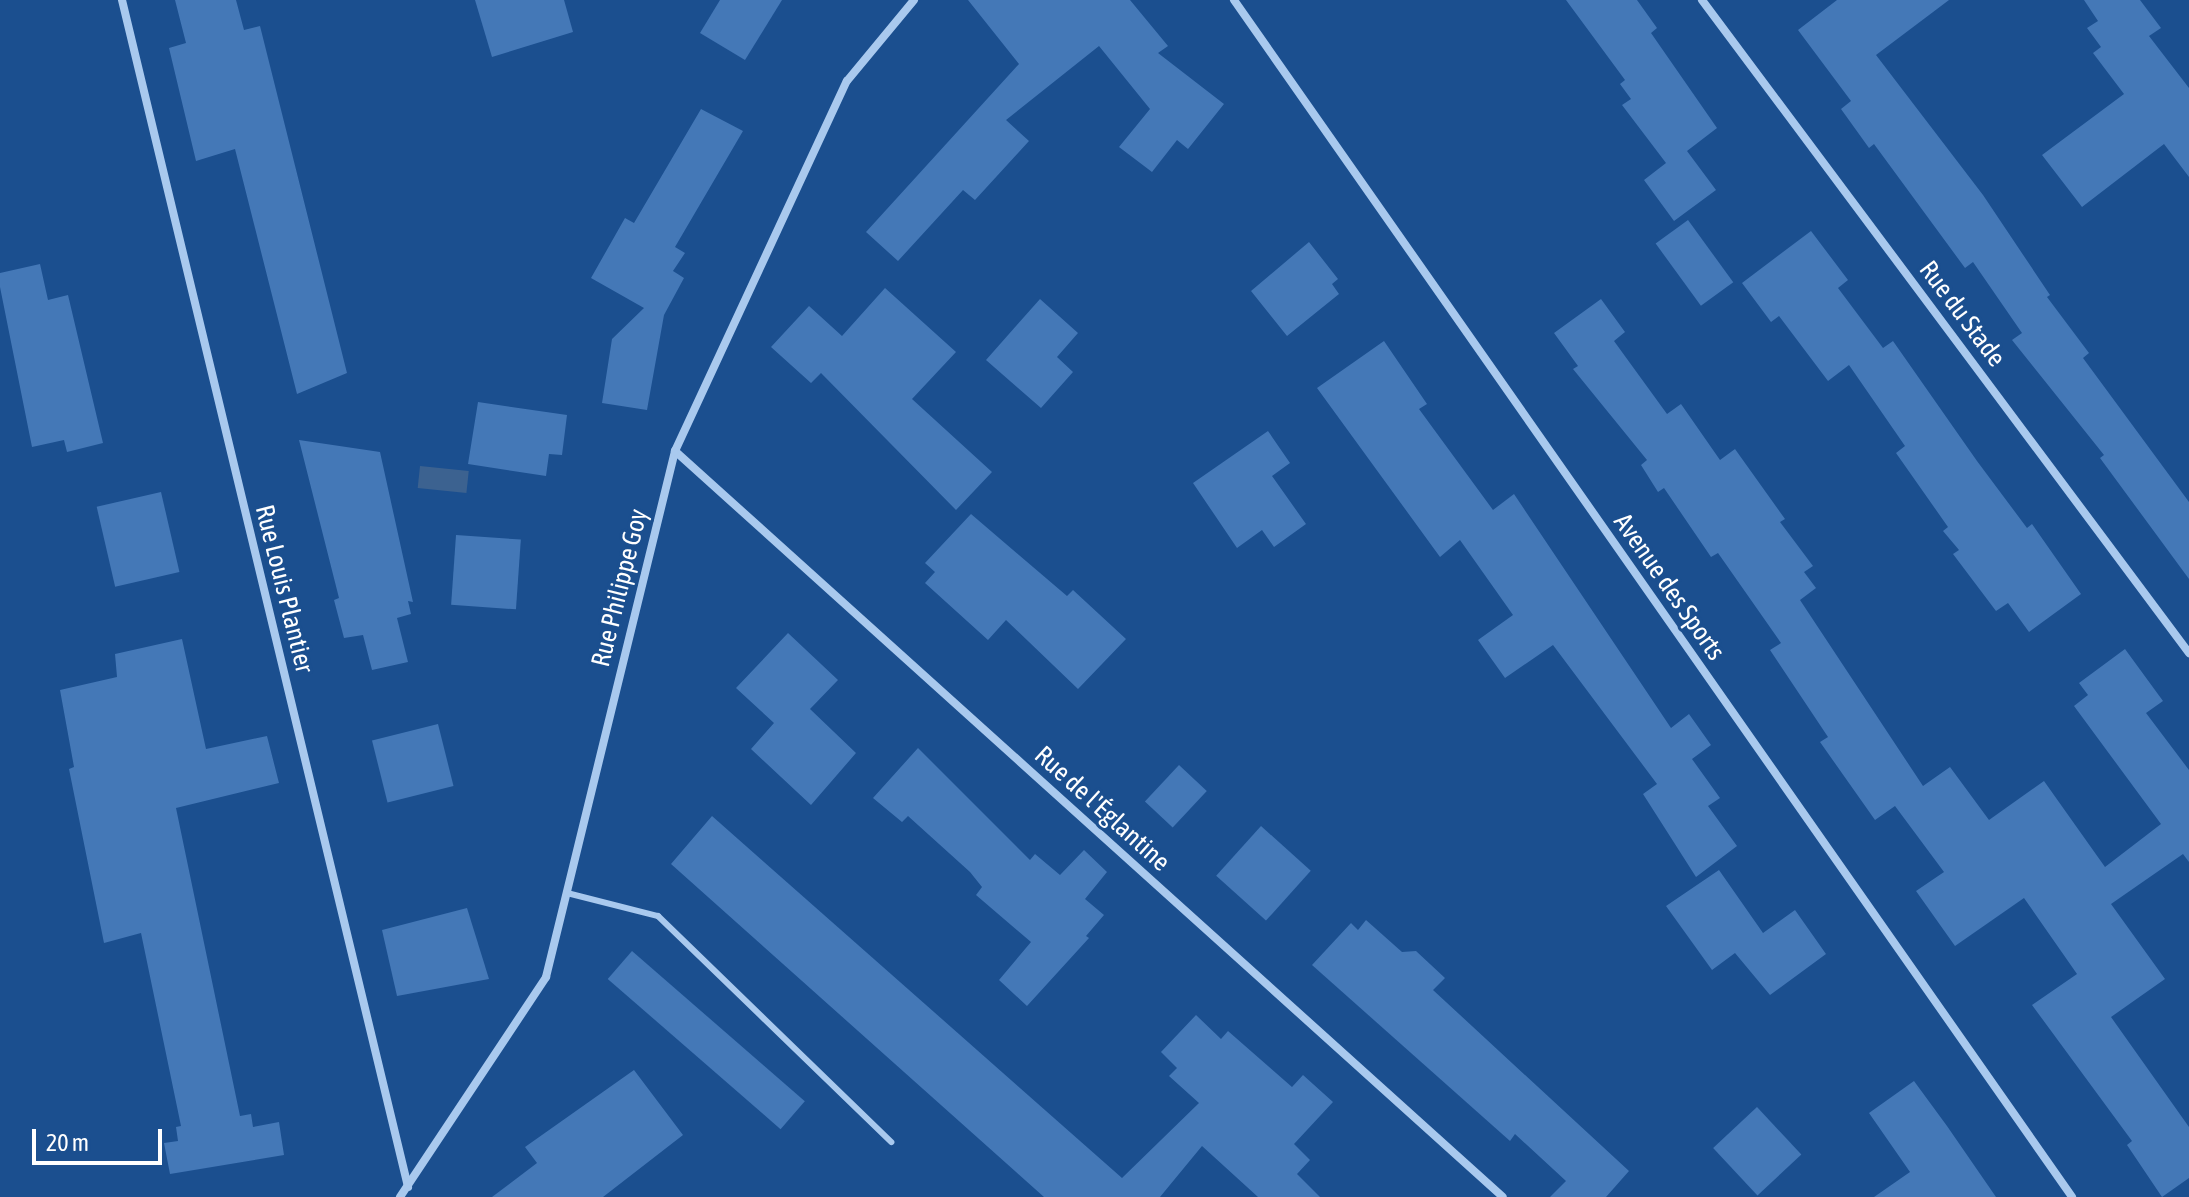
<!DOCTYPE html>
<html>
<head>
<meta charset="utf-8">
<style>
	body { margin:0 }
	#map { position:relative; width:2189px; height:1197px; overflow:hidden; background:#1b4f8f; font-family:"Asap Condensed",sans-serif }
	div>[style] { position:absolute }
	.water>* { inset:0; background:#3c6290; transform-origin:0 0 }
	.building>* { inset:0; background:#4478b7; transform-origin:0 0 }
	.service>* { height:6px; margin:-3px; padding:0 3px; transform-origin:3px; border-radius:3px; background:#a9c9ee }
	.minor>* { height:8px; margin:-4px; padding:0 4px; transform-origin:4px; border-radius:4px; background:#a9c9ee }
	span { translate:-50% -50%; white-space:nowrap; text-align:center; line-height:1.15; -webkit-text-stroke:6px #1b4f8f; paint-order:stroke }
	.street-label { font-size:26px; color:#fff }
	.scale { position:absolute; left:32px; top:1129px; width:130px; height:36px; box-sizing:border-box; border:4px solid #fff; border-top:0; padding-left:10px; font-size:24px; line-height:28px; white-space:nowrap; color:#fff; -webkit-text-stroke:6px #1b4f8f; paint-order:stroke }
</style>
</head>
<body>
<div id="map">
	<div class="water">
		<div style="left:420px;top:466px;width:49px;height:22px;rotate:6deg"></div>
	</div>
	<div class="building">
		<div style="clip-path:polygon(175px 0,236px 0,244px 30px,260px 26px,347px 373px,297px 394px,235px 149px,196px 161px,169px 48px,186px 43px)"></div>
		<div style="clip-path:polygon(475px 0,564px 0,573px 32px,492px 57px)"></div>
		<div style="clip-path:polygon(720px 0,782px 0,745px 60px,700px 33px)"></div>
		<div style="clip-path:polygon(968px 0,1130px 0,1168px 46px,1158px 53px,1224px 104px,1188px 149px,1177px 140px,1152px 172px,1119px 147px,1150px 109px,1099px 46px,1006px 120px,1029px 141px,975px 200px,963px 190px,898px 261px,866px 232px,1019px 64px)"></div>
		<div style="clip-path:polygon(1566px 0,1637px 0,1657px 28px,1651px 33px,1717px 128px,1687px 151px,1716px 190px,1674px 221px,1644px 180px,1666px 163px,1622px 105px,1631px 99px,1620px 84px,1625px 80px)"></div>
		<div style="clip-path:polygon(1837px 0,1949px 0,1876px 55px,1983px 195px,2050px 295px,2047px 297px,2089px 353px,2083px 358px,2189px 502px,2189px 579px,2100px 458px,2104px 455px,2012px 340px,2022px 333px,1973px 262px,1965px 268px,1874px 144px,1869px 148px,1841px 109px,1851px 101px,1798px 30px)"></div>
		<div style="clip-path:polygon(2084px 0,2140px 0,2161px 28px,2149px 36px,2189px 88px,2189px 177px,2164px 144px,2082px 207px,2042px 155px,2124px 94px,2093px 53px,2101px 47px,2087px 28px,2098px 21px)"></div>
		<div style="clip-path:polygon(701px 109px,743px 131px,675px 247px,685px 253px,673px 271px,684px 278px,664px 315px,647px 410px,602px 403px,612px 339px,644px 308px,591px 278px,625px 218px,634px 223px)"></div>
		<div style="left:1688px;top:220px;width:77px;height:40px;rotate:54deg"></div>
		<div style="clip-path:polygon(1811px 231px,1848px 280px,1838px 288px,1883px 348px,1893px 341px,1977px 461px,2027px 528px,2032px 524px,2081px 594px,2029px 632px,2008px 603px,1996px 611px,1953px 554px,1959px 550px,1943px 531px,1948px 527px,1896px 453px,1905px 446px,1849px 365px,1828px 381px,1779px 316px,1771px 322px,1742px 283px)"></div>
		<div style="clip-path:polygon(1309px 242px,1338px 279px,1332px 284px,1339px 294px,1287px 336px,1251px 291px)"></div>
		<div style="clip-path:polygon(40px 264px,48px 300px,68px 295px,103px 443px,67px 452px,64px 440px,32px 447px,0 287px,0 273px)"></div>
		<div style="clip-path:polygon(885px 288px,956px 352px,912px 399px,992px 472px,956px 510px,821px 373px,811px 383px,771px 347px,809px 306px,842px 336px)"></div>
		<div style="clip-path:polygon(1040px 299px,1078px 333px,1057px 357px,1073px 372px,1041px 408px,986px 360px)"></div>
		<div style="clip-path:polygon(1601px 299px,1625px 332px,1614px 341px,1667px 414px,1681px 404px,1720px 460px,1735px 449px,1785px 519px,1780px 522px,1813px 566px,1804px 572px,1816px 588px,1800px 600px,1923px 786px,1950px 767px,1989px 820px,2044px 781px,2105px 867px,2161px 824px,2074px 706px,2088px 695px,2079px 683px,2125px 649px,2163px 701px,2146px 713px,2189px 770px,2189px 862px,2183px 854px,2111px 904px,2165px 979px,2111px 1017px,2189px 1127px,2189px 1178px,2162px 1197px,2127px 1145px,2132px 1141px,2032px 1005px,2077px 974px,2024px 898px,1955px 946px,1916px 891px,1944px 872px,1895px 806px,1875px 820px,1820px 742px,1828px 737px,1770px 650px,1781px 643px,1718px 553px,1711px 557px,1664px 488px,1658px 492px,1641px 465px,1647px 460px,1573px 369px,1578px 366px,1554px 333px)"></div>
		<div style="clip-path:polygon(1384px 341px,1427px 404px,1419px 409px,1493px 510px,1514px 494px,1671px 728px,1689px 714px,1711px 745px,1692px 759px,1720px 798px,1708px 806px,1737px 846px,1696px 877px,1643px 794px,1657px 784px,1553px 645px,1505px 678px,1478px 640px,1513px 615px,1460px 540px,1440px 557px,1317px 388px)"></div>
		<div style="clip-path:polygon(478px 402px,567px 415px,562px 455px,549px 454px,546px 476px,468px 464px)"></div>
		<div style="clip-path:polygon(1268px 431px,1290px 463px,1272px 476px,1306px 524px,1274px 547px,1262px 530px,1237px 548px,1193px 483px)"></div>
		<div style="clip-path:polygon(299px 440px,380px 452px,413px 602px,408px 601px,411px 614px,397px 618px,408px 662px,372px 670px,363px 635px,344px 638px,334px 600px,339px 598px)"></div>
		<div style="left:161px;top:492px;width:82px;height:66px;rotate:77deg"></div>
		<div style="clip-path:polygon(971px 514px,1067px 596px,1073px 590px,1126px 639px,1078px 689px,1006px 620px,988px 640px,925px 583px,935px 572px,925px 563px)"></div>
		<div style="left:456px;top:535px;width:65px;height:70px;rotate:4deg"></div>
		<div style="clip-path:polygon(788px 633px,838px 680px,810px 709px,856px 753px,811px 805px,751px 749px,774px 723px,736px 688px)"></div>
		<div style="clip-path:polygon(182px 639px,206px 749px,267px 736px,279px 783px,176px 808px,240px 1116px,251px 1114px,253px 1127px,279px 1122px,284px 1155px,170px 1174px,164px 1143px,178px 1141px,176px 1127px,181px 1126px,141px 933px,104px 943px,69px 769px,74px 767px,60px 690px,117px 677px,115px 654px)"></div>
		<div style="left:438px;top:724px;width:64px;height:68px;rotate:76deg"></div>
		<div style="clip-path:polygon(918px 748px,1030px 860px,1035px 854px,1060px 875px,1084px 850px,1107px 872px,1085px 899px,1104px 915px,1086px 936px,1089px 938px,1027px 1006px,999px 980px,1031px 942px,976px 895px,982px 887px,970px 872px,908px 816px,902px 822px,873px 798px)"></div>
		<div style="left:1179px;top:765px;width:38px;height:50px;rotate:43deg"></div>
		<div style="clip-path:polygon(712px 816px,1122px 1178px,1199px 1103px,1169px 1076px,1177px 1068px,1161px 1052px,1196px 1015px,1221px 1039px,1228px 1031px,1292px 1087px,1303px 1075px,1333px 1102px,1294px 1144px,1310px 1160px,1297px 1174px,1320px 1197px,1258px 1197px,1202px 1146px,1160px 1197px,1044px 1197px,671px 864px)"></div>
		<div style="left:1261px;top:826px;width:67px;height:67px;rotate:42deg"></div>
		<div style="clip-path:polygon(1719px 870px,1763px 933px,1795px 910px,1826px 954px,1770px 995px,1735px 953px,1712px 970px,1666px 906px)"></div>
		<div style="clip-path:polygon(467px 908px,489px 979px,397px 996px,382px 930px)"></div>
		<div style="clip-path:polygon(1366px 920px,1402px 952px,1416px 951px,1445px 978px,1433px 990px,1629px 1171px,1606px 1197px,1550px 1197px,1566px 1181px,1515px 1134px,1510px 1141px,1312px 965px,1351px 923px,1358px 930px)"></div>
		<div style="left:632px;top:951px;width:229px;height:37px;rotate:41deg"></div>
		<div style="clip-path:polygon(634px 1070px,683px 1135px,603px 1197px,492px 1197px,537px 1163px,525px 1147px)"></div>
		<div style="clip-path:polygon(1914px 1081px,1947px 1126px,1996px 1197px,1874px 1197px,1910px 1172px,1869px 1113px)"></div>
		<div style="left:1757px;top:1107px;width:65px;height:60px;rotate:47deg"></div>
	</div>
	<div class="service">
		<div style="left:567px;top:893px;width:94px;rotate:14.2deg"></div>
		<div style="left:658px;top:916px;width:325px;rotate:44.1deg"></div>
	</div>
	<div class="minor">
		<div style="left:122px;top:0;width:1221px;rotate:76.45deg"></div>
		<div style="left:1234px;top:0;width:1461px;rotate:55deg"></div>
		<div style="left:1702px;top:0;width:815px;rotate:53.28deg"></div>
		<div style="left:675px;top:451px;width:1114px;rotate:42.02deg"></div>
		<div style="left:400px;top:1197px;width:264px;rotate:-56.4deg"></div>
		<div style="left:546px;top:977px;width:542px;rotate:-76.22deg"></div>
		<div style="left:675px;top:451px;width:408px;rotate:-65.1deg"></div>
		<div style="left:847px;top:81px;width:105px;rotate:-50.4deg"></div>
	</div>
	<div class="street-label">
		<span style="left:1962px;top:314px;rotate:53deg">Rue du Stade</span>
		<span style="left:1669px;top:587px;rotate:55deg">Avenue des Sports</span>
		<span style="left:620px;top:588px;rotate:-76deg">Rue Philippe Goy</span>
		<span style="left:284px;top:589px;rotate:76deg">Rue Louis Plantier</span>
		<span style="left:1102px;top:809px;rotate:42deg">Rue de l'Églantine</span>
	</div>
	<div class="scale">20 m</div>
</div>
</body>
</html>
